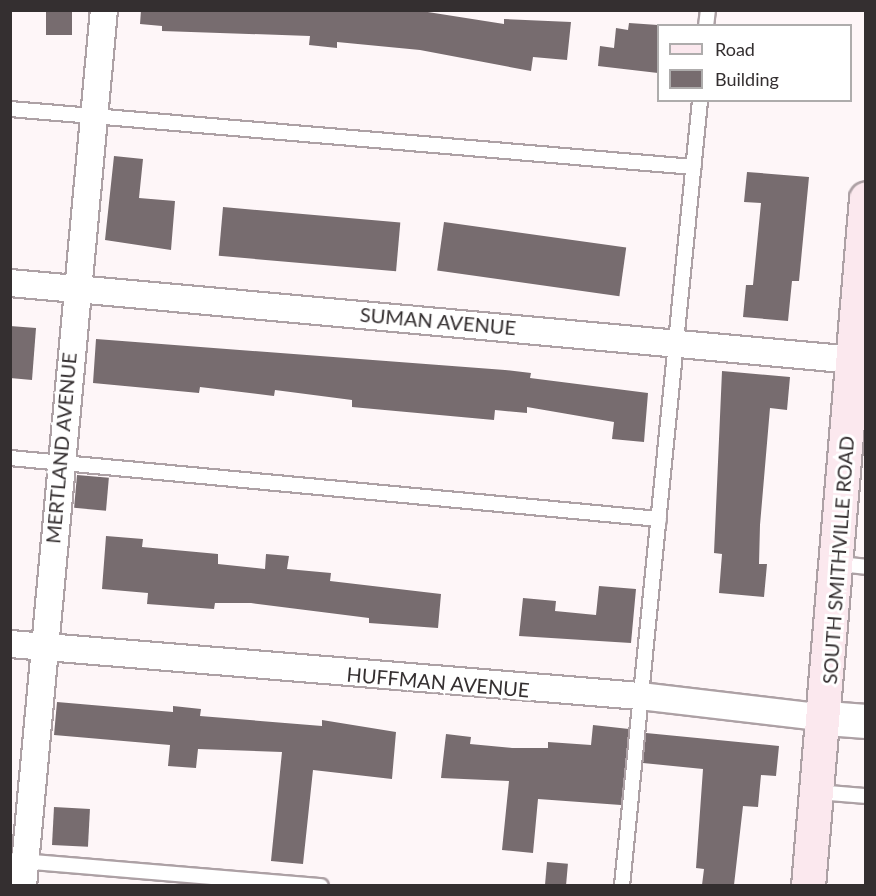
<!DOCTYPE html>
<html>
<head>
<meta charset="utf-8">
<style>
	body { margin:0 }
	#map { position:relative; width:876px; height:896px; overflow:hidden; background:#fef6f8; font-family:Lato,sans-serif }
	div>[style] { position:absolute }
	.building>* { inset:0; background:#776c6f; transform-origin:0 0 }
	.roads { filter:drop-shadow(2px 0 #ada1a5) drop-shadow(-2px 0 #ada1a5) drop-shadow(0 2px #ada1a5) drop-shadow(0 -2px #ada1a5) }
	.service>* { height:14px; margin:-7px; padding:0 7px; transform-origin:7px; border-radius:7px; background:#fff }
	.minor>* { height:26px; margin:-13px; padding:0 13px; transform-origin:13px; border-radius:13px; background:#fff }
	.tertiary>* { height:33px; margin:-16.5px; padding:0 16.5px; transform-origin:16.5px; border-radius:16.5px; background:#fff }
	.secondary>* { height:33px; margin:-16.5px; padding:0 16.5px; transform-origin:16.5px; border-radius:16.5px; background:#fbe8ee }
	span { translate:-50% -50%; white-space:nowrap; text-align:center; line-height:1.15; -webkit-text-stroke:6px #fff; paint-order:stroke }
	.street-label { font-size:20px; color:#342f30 }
	.frame { position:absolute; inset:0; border:12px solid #342f30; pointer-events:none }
	.legend { position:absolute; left:657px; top:24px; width:195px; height:78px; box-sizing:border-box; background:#fff; border:2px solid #aeacac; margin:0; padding:8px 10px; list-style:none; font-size:18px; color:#342f30 }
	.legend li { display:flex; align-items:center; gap:12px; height:30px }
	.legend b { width:30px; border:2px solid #aeacac }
</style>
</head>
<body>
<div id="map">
	<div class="building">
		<div style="left:46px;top:10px;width:26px;height:25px"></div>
		<div style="clip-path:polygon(141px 10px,415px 10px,504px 24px,504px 19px,571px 22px,567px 60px,533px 57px,531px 71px,420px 50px,337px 42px,337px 48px,309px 45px,310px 36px,162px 31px,162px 26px,140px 24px)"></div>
		<div style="clip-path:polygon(629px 23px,658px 25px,658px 73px,598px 66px,600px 46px,614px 48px,616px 28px,628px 30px)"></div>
		<div style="clip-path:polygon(114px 156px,143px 159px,139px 198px,175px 201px,171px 250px,105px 240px)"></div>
		<div style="clip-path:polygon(747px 172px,809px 177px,799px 281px,792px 281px,788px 321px,743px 317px,746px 285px,753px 285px,761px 203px,744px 202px)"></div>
		<div style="left:223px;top:207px;width:178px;height:49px;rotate:5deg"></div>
		<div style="left:444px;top:222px;width:184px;height:49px;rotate:8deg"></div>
		<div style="clip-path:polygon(10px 326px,36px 328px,32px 380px,10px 378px)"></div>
		<div style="clip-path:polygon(96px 339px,505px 370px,531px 373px,530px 378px,648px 393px,644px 442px,612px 439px,614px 422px,527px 407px,527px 413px,495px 410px,494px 420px,352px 407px,352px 400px,275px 390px,274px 396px,200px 387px,199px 393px,93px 383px)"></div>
		<div style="clip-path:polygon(722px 371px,790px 377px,787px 410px,770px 408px,760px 525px,759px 564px,767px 564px,764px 597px,719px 593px,722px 554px,714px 553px)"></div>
		<div style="left:77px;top:475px;width:32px;height:33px;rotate:5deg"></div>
		<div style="clip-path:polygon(106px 536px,143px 539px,142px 547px,218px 554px,218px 564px,265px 569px,266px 554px,289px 556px,287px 569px,331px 573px,330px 581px,441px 594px,438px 628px,369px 623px,369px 618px,251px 603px,215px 603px,214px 609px,147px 604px,148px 593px,102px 589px)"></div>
		<div style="clip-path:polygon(599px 586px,636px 589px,631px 643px,519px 636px,523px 598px,556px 601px,555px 611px,596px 615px)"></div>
		<div style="clip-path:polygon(57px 702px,173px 712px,173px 706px,201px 709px,200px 716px,322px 726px,322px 720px,396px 732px,392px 779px,313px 770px,303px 864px,271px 861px,282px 752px,198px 749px,196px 768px,168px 766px,170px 745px,54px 735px)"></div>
		<div style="clip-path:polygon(593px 725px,629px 729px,621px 805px,538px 799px,533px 853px,502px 850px,509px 781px,441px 778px,446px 734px,471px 737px,470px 744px,512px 748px,548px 748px,548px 742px,591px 745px)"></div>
		<div style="clip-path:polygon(646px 733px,779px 746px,776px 776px,761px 775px,758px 807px,743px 806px,734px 885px,702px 885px,704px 869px,696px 868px,703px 769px,643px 763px)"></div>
		<div style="left:54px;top:807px;width:36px;height:38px;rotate:3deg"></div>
		<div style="left:547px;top:862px;width:21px;height:23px;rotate:5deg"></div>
	</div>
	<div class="roads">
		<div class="service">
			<div style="left:706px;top:26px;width:16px;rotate:-83deg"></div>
			<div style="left:10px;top:109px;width:686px;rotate:4.85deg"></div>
			<div style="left:10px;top:458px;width:652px;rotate:5.37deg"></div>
			<div style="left:839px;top:564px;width:27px;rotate:6deg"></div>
			<div style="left:818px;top:792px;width:48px;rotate:4.8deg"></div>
			<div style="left:10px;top:860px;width:312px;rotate:4.8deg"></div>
			<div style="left:622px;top:886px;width:790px;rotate:-84.33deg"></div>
		</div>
		<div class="minor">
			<div style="left:10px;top:283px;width:860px;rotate:5.21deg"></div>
			<div style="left:10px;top:644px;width:632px;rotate:4.72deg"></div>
			<div style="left:640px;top:696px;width:187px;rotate:6.7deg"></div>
			<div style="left:23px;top:886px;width:880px;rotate:-84.72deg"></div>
		</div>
		<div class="tertiary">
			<div style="left:826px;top:718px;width:40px;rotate:4.3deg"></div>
		</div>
		<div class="secondary">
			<div style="left:808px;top:886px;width:690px;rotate:-85.18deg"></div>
		</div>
	</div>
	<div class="street-label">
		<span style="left:438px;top:321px;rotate:5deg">SUMAN AVENUE</span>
		<span style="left:61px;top:448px;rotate:-85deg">MERTLAND AVENUE</span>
		<span style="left:838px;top:560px;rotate:-86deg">SOUTH SMITHVILLE ROAD</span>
		<span style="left:438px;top:682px;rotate:5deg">HUFFMAN AVENUE</span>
	</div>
	<div class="frame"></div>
	<ul class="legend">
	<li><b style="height:8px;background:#fbe8ee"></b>Road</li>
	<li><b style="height:16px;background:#776c6f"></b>Building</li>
	</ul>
</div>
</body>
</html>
